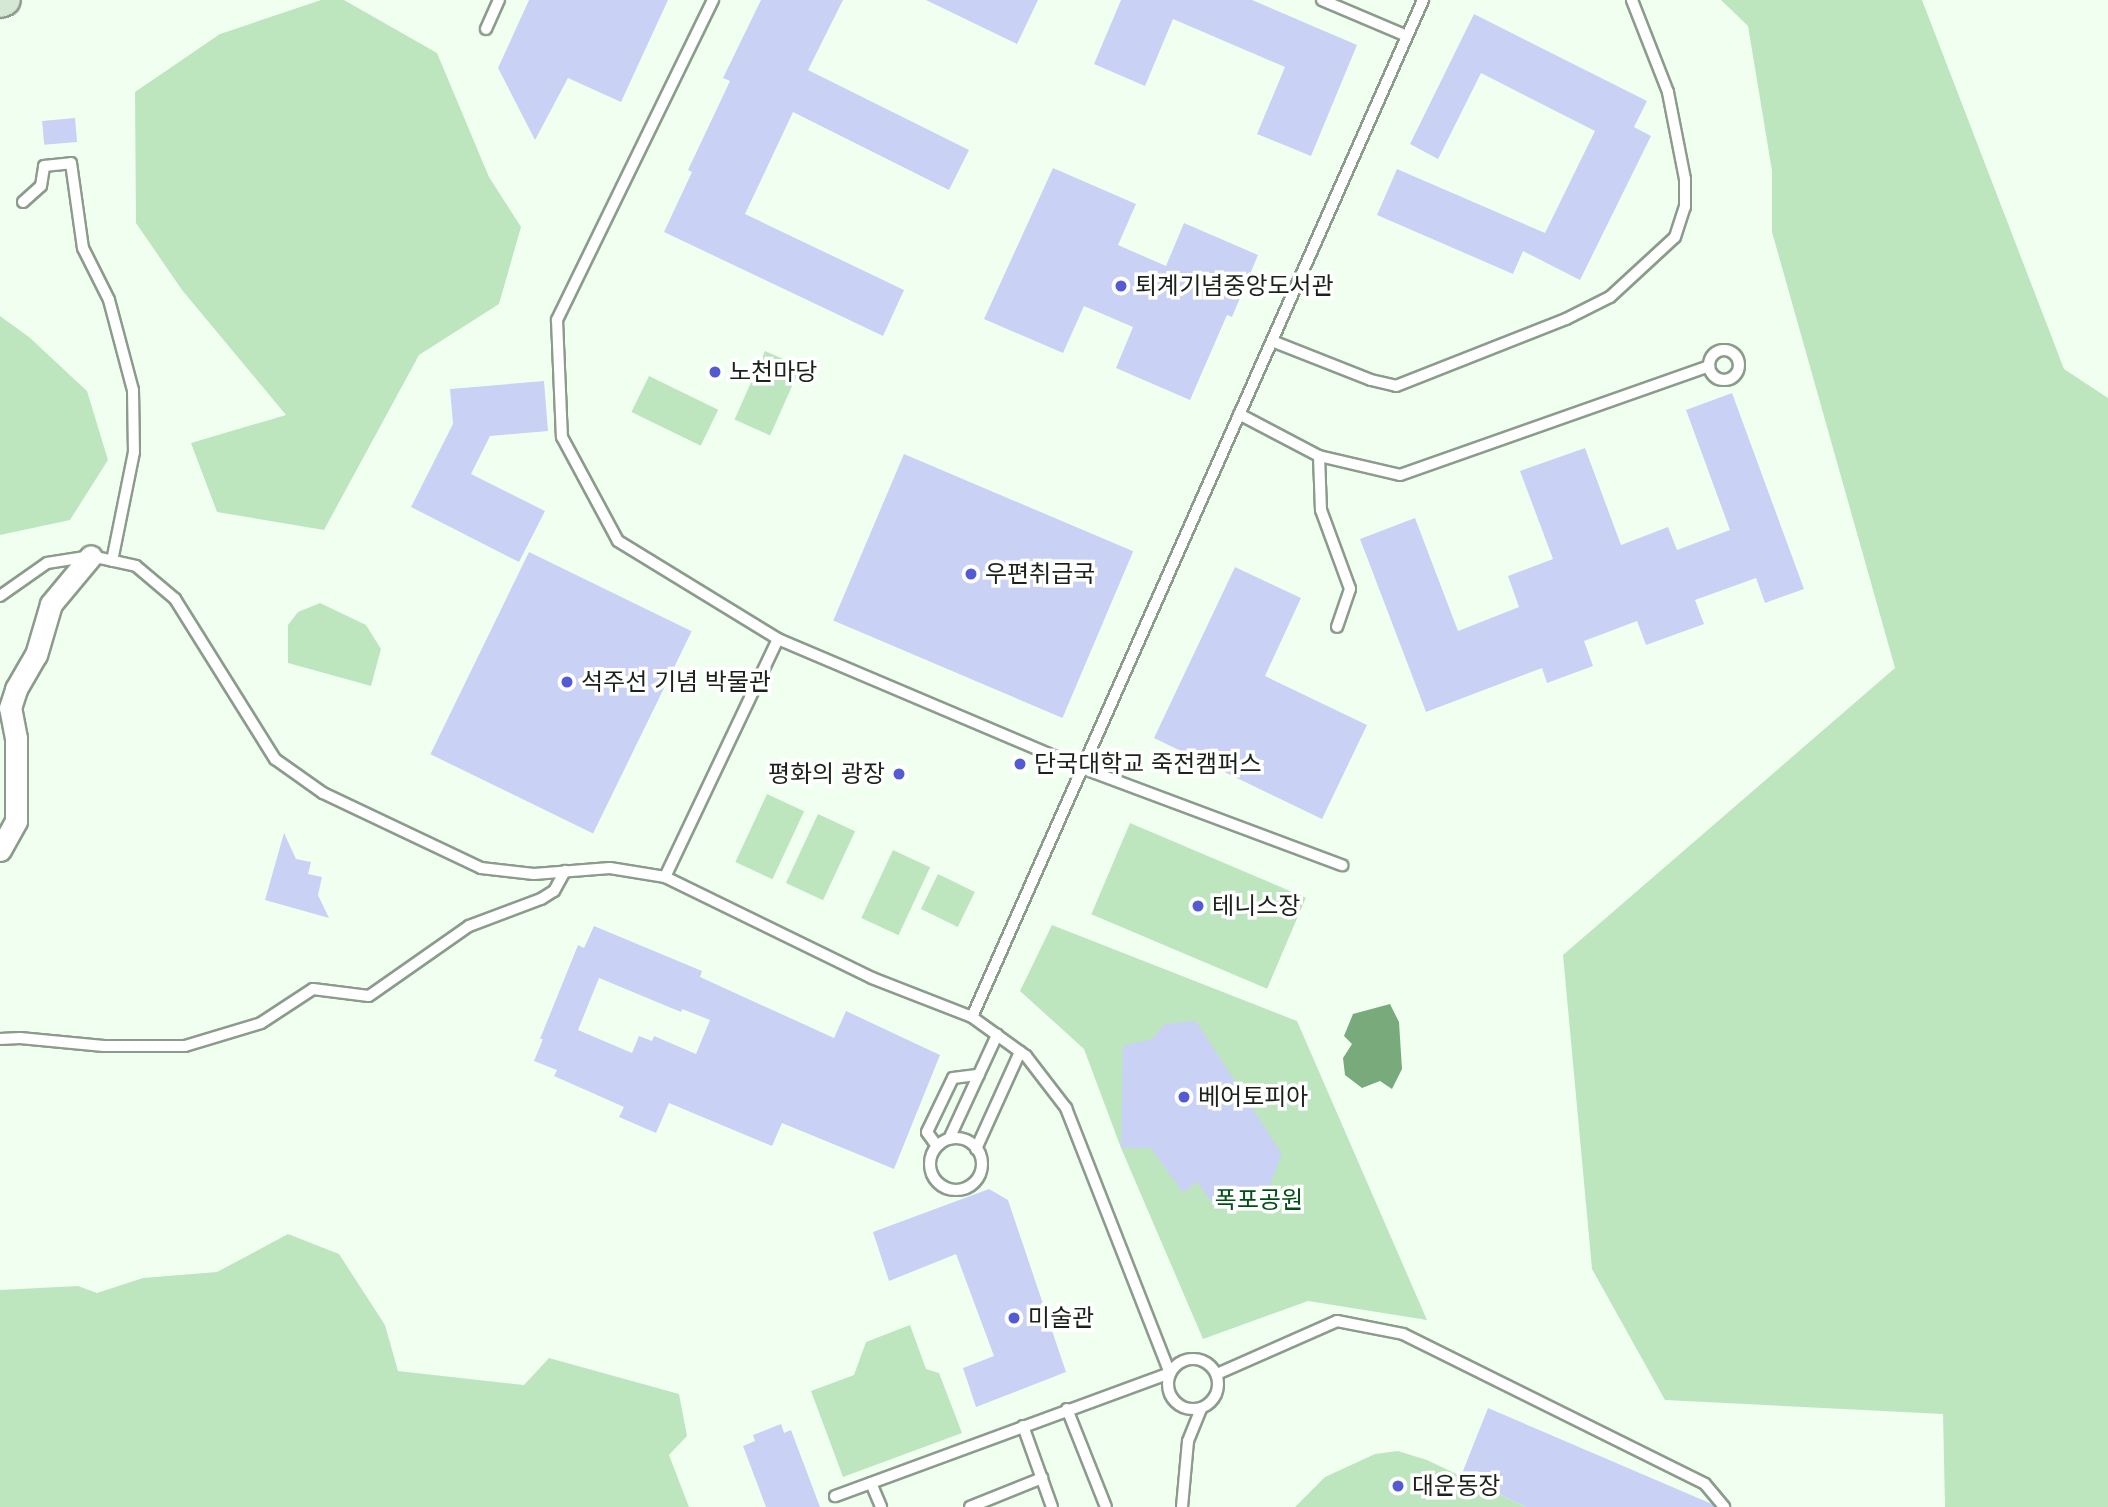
<!DOCTYPE html>
<html>
<head>
<meta charset="utf-8">
<style>
	body { margin:0 }
	#map { position:relative; width:2108px; height:1507px; overflow:hidden; background:#f1fff1; font-family:Helvetica,"Noto Sans KR",sans-serif }
	div>[style] { position:absolute }
	.green>* { inset:0; background:#bde6bf; transform-origin:0 0 }
	.water>* { inset:0; background:#79aa7c }
	.building>* { inset:0; background:#c9d1f5; transform-origin:0 0 }
	.roads { filter:drop-shadow(2px 0 #8b9c8c) drop-shadow(-2px 0 #8b9c8c) drop-shadow(0 2px #8b9c8c) drop-shadow(0 -2px #8b9c8c) }
	.service>* { height:10px; margin:-5px; padding:0 5px; transform-origin:5px; border-radius:5px; background:#fff }
	.service>.ring { margin:-5px; padding:0; box-sizing:content-box; background:none; border:10px solid #fff; border-radius:50% }
	.minor>* { height:21px; margin:-10.5px; padding:0 10.5px; transform-origin:10.5px; border-radius:10.5px; background:#fff }
	.secondary>* { height:30px; margin:-15px; padding:0 15px; transform-origin:15px; border-radius:15px; background:#d5e8d6 }
	.dots>* { width:19px; height:19px; translate:-50% -50%; box-sizing:border-box; border:4px solid #fff; border-radius:50% }
	span { translate:-50% -50%; white-space:nowrap; text-align:center; line-height:1.15; -webkit-text-stroke:7px #fff; paint-order:stroke }
	.poi-label { font-size:24px; color:#1b221b }
	.left { translate:0 -50%; text-align:left }
	.right { translate:-100% -50%; text-align:right }
	.park-label { font-size:24px; color:#004f14 }
</style>
</head>
<body>
<div id="map">
	<div class="green">
		<div style="clip-path:polygon(321px 0,344px 0,437px 53px,489px 177px,521px 227px,499px 304px,419px 355px,324px 530px,217px 512px,191px 443px,286px 415px,182px 290px,136px 223px,135px 92px,220px 34px)"></div>
		<div style="clip-path:polygon(1721px 0,1922px 0,2064px 369px,2108px 398px,2108px 1507px,1945px 1507px,1943px 1414px,1665px 1400px,1592px 1269px,1563px 955px,1895px 668px,1772px 232px,1772px 171px,1748px 26px)"></div>
		<div style="clip-path:polygon(0 316px,29px 337px,87px 391px,108px 460px,70px 520px,0 535px)"></div>
		<div style="left:765px;top:351px;width:39px;height:75px;rotate:24deg"></div>
		<div style="left:649px;top:376px;width:77px;height:40px;rotate:26deg"></div>
		<div style="clip-path:polygon(320px 603px,366px 625px,381px 649px,371px 686px,288px 663px,288px 625px,298px 612px)"></div>
		<div style="left:767px;top:794px;width:41px;height:75px;rotate:25deg"></div>
		<div style="left:818px;top:814px;width:41px;height:76px;rotate:25deg"></div>
		<div style="left:1130px;top:823px;width:191px;height:99px;rotate:23deg"></div>
		<div style="left:893px;top:850px;width:41px;height:75px;rotate:25deg"></div>
		<div style="left:938px;top:874px;width:41px;height:39px;rotate:26deg"></div>
		<div style="clip-path:polygon(1052px 925px,1297px 1021px,1427px 1320px,1308px 1301px,1203px 1339px,1121px 1148px,1084px 1049px,1020px 991px)"></div>
		<div style="clip-path:polygon(288px 1234px,339px 1254px,385px 1325px,398px 1371px,524px 1385px,549px 1358px,679px 1394px,687px 1436px,669px 1455px,689px 1507px,0 1507px,0 1290px,78px 1286px,97px 1293px,143px 1278px,217px 1272px)"></div>
		<div style="clip-path:polygon(910px 1325px,926px 1369px,939px 1373px,962px 1433px,843px 1477px,811px 1391px,854px 1375px,866px 1342px)"></div>
		<div style="clip-path:polygon(1398px 1451px,1427px 1460px,1526px 1507px,1295px 1507px,1325px 1477px,1375px 1454px)"></div>
	</div>
	<div class="water">
		<div style="clip-path:polygon(1390px 1004px,1399px 1022px,1402px 1069px,1392px 1089px,1380px 1081px,1362px 1088px,1345px 1075px,1343px 1058px,1352px 1044px,1344px 1036px,1353px 1014px)"></div>
	</div>
	<div class="building">
		<div style="clip-path:polygon(529px 0,668px 0,621px 102px,568px 78px,535px 140px,498px 68px)"></div>
		<div style="clip-path:polygon(761px 0,843px 0,808px 70px,969px 150px,949px 190px,793px 112px,745px 214px,904px 290px,883px 336px,664px 232px,692px 172px,688px 170px,730px 81px,723px 78px)"></div>
		<div style="clip-path:polygon(926px 0,1038px 0,1017px 44px)"></div>
		<div style="clip-path:polygon(1121px 0,1252px 0,1357px 45px,1311px 156px,1257px 134px,1285px 67px,1173px 19px,1145px 86px,1094px 64px)"></div>
		<div style="clip-path:polygon(1474px 14px,1647px 101px,1634px 127px,1651px 136px,1580px 280px,1523px 251px,1513px 274px,1377px 215px,1397px 169px,1545px 233px,1595px 131px,1481px 73px,1438px 159px,1410px 144px)"></div>
		<div style="left:75px;top:118px;width:24px;height:33px;rotate:85deg"></div>
		<div style="clip-path:polygon(1053px 168px,1136px 204px,1118px 245px,1166px 266px,1184px 223px,1258px 255px,1232px 317px,1227px 315px,1190px 400px,1116px 368px,1133px 327px,1084px 306px,1063px 353px,984px 319px)"></div>
		<div style="clip-path:polygon(544px 381px,548px 431px,490px 436px,471px 474px,545px 511px,519px 562px,411px 507px,453px 424px,450px 389px)"></div>
		<div style="clip-path:polygon(1732px 393px,1804px 589px,1765px 603px,1756px 578px,1695px 600px,1704px 624px,1646px 645px,1637px 621px,1584px 641px,1593px 666px,1547px 683px,1542px 668px,1426px 712px,1360px 539px,1415px 518px,1458px 631px,1519px 607px,1508px 576px,1553px 559px,1520px 471px,1585px 448px,1621px 545px,1668px 527px,1677px 550px,1730px 530px,1686px 410px)"></div>
		<div style="left:904px;top:454px;width:249px;height:181px;rotate:23deg"></div>
		<div style="left:529px;top:552px;width:181px;height:225px;rotate:26deg"></div>
		<div style="clip-path:polygon(1235px 567px,1301px 598px,1265px 676px,1367px 725px,1322px 819px,1154px 738px)"></div>
		<div style="clip-path:polygon(284px 833px,296px 859px,311px 862px,308px 874px,322px 877px,318px 895px,329px 918px,265px 900px)"></div>
		<div style="clip-path:polygon(evenodd,594px 926px,702px 971px,700px 977px,834px 1038px,846px 1011px,940px 1055px,894px 1169px,782px 1123px,772px 1146px,669px 1103px,656px 1133px,619px 1117px,624px 1107px,554px 1076px,557px 1070px,534px 1061px,543px 1039px,540px 1039px,578px 945px,584px 948px,594px 926px,599px 978px,681px 1012px,682px 1009px,710px 1020px,696px 1054px,654px 1036px,652px 1041px,639px 1036px,632px 1053px,578px 1030px,599px 978px)"></div>
		<div style="clip-path:polygon(1196px 1021px,1282px 1154px,1268px 1190px,1237px 1195px,1217px 1210px,1197px 1182px,1183px 1193px,1151px 1148px,1121px 1148px,1123px 1046px,1152px 1039px,1165px 1024px)"></div>
		<div style="clip-path:polygon(989px 1189px,1008px 1200px,1066px 1372px,976px 1407px,963px 1368px,994px 1356px,956px 1254px,889px 1281px,873px 1232px)"></div>
		<div style="clip-path:polygon(1488px 1408px,1712px 1504px,1714px 1507px,1526px 1507px,1461px 1476px)"></div>
		<div style="clip-path:polygon(781px 1424px,784px 1433px,791px 1430px,820px 1507px,766px 1507px,743px 1446px,755px 1441px,753px 1435px)"></div>
	</div>
	<div class="roads">
		<div class="service">
			<div style="left:713px;top:0;width:356px;rotate:116deg"></div>
			<div style="left:557px;top:320px;width:117px;rotate:87.6deg"></div>
			<div style="left:562px;top:437px;width:118px;rotate:61.7deg"></div>
			<div style="left:618px;top:541px;width:188px;rotate:31.5deg"></div>
			<div style="left:778px;top:639px;width:330px;rotate:23deg"></div>
			<div style="left:1082px;top:768px;width:278px;rotate:20.5deg"></div>
			<div style="left:1322px;top:0;width:92px;rotate:23deg"></div>
			<div style="left:486px;top:29px;width:32px;rotate:-66deg"></div>
			<div style="left:23px;top:202px;width:24px;rotate:-42deg"></div>
			<div style="left:41px;top:186px;width:20px;rotate:-81deg"></div>
			<div style="left:44px;top:166px;width:27px;rotate:-6deg"></div>
			<div style="left:71px;top:163px;width:86px;rotate:82deg"></div>
			<div style="left:83px;top:248px;width:58px;rotate:63.4deg"></div>
			<div style="left:109px;top:300px;width:93px;rotate:75.1deg"></div>
			<div style="left:133px;top:390px;width:62px;rotate:89.1deg"></div>
			<div style="left:134px;top:452px;width:111px;rotate:101.4deg"></div>
			<div style="left:1272px;top:341px;width:106px;rotate:21.5deg"></div>
			<div style="left:1371px;top:380px;width:26px;rotate:13deg"></div>
			<div style="left:1396px;top:386px;width:183px;rotate:-21.5deg"></div>
			<div style="left:1566px;top:319px;width:49px;rotate:-26.6deg"></div>
			<div style="left:1610px;top:297px;width:88px;rotate:-42.7deg"></div>
			<div style="left:1675px;top:237px;width:32px;rotate:-72deg"></div>
			<div style="left:1685px;top:207px;width:28px;rotate:-90deg"></div>
			<div style="left:1685px;top:179px;width:89px;rotate:-101.1deg"></div>
			<div style="left:1668px;top:92px;width:99px;rotate:-111.4deg"></div>
			<div class="ring" style="left:1709px;top:350px;width:20px;height:20px"></div>
			<div style="left:1239px;top:414px;width:90px;rotate:27.7deg"></div>
			<div style="left:1319px;top:456px;width:83px;rotate:13.2deg"></div>
			<div style="left:1400px;top:475px;width:328px;rotate:-19.4deg"></div>
			<div style="left:1319px;top:456px;width:54px;rotate:87.9deg"></div>
			<div style="left:1321px;top:510px;width:84px;rotate:69.8deg"></div>
			<div style="left:1350px;top:589px;width:40px;rotate:108.9deg"></div>
			<div style="left:0;top:596px;width:57px;rotate:-35.1deg"></div>
			<div style="left:47px;top:563px;width:45px;rotate:-9deg"></div>
			<div style="left:91px;top:556px;width:46px;rotate:12.5deg"></div>
			<div style="left:136px;top:566px;width:51px;rotate:40.2deg"></div>
			<div style="left:175px;top:599px;width:189px;rotate:58deg"></div>
			<div style="left:275px;top:759px;width:59px;rotate:35.3deg"></div>
			<div style="left:323px;top:793px;width:175px;rotate:25.4deg"></div>
			<div style="left:481px;top:868px;width:53px;rotate:6.5deg"></div>
			<div style="left:534px;top:874px;width:76px;rotate:-4.5deg"></div>
			<div style="left:610px;top:868px;width:56px;rotate:9.3deg"></div>
			<div style="left:665px;top:877px;width:230px;rotate:26deg"></div>
			<div style="left:872px;top:978px;width:107px;rotate:21.3deg"></div>
			<div style="left:972px;top:1017px;width:67px;rotate:35.8deg"></div>
			<div style="left:1026px;top:1056px;width:66px;rotate:52.4deg"></div>
			<div style="left:1066px;top:1108px;width:285px;rotate:68.6deg"></div>
			<div style="left:1170px;top:1373px;width:357px;rotate:159.8deg"></div>
			<div style="left:665px;top:877px;width:263px;rotate:-64.6deg"></div>
			<div style="left:972px;top:1017px;width:1113px;rotate:-66.08deg"></div>
			<div style="left:0;top:1039px;width:20px;rotate:-3deg"></div>
			<div style="left:20px;top:1038px;width:84px;rotate:5.4deg"></div>
			<div style="left:104px;top:1046px;width:81px"></div>
			<div style="left:185px;top:1046px;width:79px;rotate:-16.8deg"></div>
			<div style="left:261px;top:1023px;width:62px;rotate:-33.2deg"></div>
			<div style="left:313px;top:989px;width:56px;rotate:7.1deg"></div>
			<div style="left:369px;top:996px;width:122px;rotate:-35deg"></div>
			<div style="left:469px;top:926px;width:77px;rotate:-20.6deg"></div>
			<div style="left:541px;top:899px;width:15px;rotate:-32deg"></div>
			<div style="left:554px;top:891px;width:23px;rotate:-61deg"></div>
			<div class="ring" style="left:930px;top:1138px;width:42px;height:42px"></div>
			<div style="left:949px;top:1139px;width:115px;rotate:-65.2deg"></div>
			<div style="left:937px;top:1146px;width:17px;rotate:-126deg"></div>
			<div style="left:927px;top:1132px;width:60px;rotate:-64.3deg"></div>
			<div style="left:953px;top:1078px;width:26px;rotate:-7deg"></div>
			<div style="left:976px;top:1149px;width:107px;rotate:-65.6deg"></div>
			<div class="ring" style="left:1168px;top:1359px;width:40px;height:40px"></div>
			<div style="left:1217px;top:1374px;width:131px;rotate:-23.8deg"></div>
			<div style="left:1337px;top:1321px;width:67px;rotate:11.1deg"></div>
			<div style="left:1403px;top:1334px;width:337px;rotate:26.4deg"></div>
			<div style="left:1705px;top:1484px;width:30px;rotate:50deg"></div>
			<div style="left:1067px;top:1409px;width:105px;rotate:68.3deg"></div>
			<div style="left:1023px;top:1426px;width:86px;rotate:70.3deg"></div>
			<div style="left:871px;top:1483px;width:26px;rotate:67deg"></div>
			<div style="left:970px;top:1507px;width:78px;rotate:-21.9deg"></div>
			<div style="left:1182px;top:1507px;width:66px;rotate:-84.8deg"></div>
			<div style="left:1188px;top:1441px;width:35px;rotate:-68deg"></div>
		</div>
		<div class="minor">
			<div style="left:0;top:850px;width:33px;rotate:-61deg"></div>
			<div style="left:16px;top:821px;width:83px;rotate:-90deg"></div>
			<div style="left:16px;top:738px;width:31px;rotate:-101deg"></div>
			<div style="left:10px;top:708px;width:20px;rotate:-72deg"></div>
			<div style="left:16px;top:689px;width:39px;rotate:-60deg"></div>
			<div style="left:36px;top:655px;width:53px;rotate:-73.6deg"></div>
			<div style="left:51px;top:604px;width:62px;rotate:-50.2deg"></div>
		</div>
		<div class="secondary">
			<div style="left:0;top:2px;width:5px;rotate:-22deg"></div>
		</div>
	</div>
	<div class="dots">
		<div style="left:1121px;top:286px;background:#545ad1"></div>
		<div style="left:715px;top:372px;background:#545ad1"></div>
		<div style="left:971px;top:574px;background:#545ad1"></div>
		<div style="left:567px;top:682px;background:#545ad1"></div>
		<div style="left:1020px;top:764px;background:#545ad1"></div>
		<div style="left:899px;top:774px;background:#545ad1"></div>
		<div style="left:1198px;top:906px;background:#545ad1"></div>
		<div style="left:1184px;top:1097px;background:#545ad1"></div>
		<div style="left:1014px;top:1318px;background:#545ad1"></div>
		<div style="left:1398px;top:1486px;background:#545ad1"></div>
	</div>
	<div class="poi-label">
		<span class="left" style="left:1135px;top:286px">퇴계기념중앙도서관</span>
		<span class="left" style="left:729px;top:372px">노천마당</span>
		<span class="left" style="left:985px;top:574px">우편취급국</span>
		<span class="left" style="left:581px;top:682px">석주선 기념 박물관</span>
		<span class="left" style="left:1034px;top:764px">단국대학교 죽전캠퍼스</span>
		<span class="right" style="left:885px;top:774px">평화의 광장</span>
		<span class="left" style="left:1212px;top:906px">테니스장</span>
		<span class="left" style="left:1198px;top:1097px">베어토피아</span>
		<span class="left" style="left:1028px;top:1318px">미술관</span>
		<span class="left" style="left:1412px;top:1486px">대운동장</span>
	</div>
	<div class="park-label">
		<span style="left:1259px;top:1200px">폭포공원</span>
	</div>
</div>
</body>
</html>
